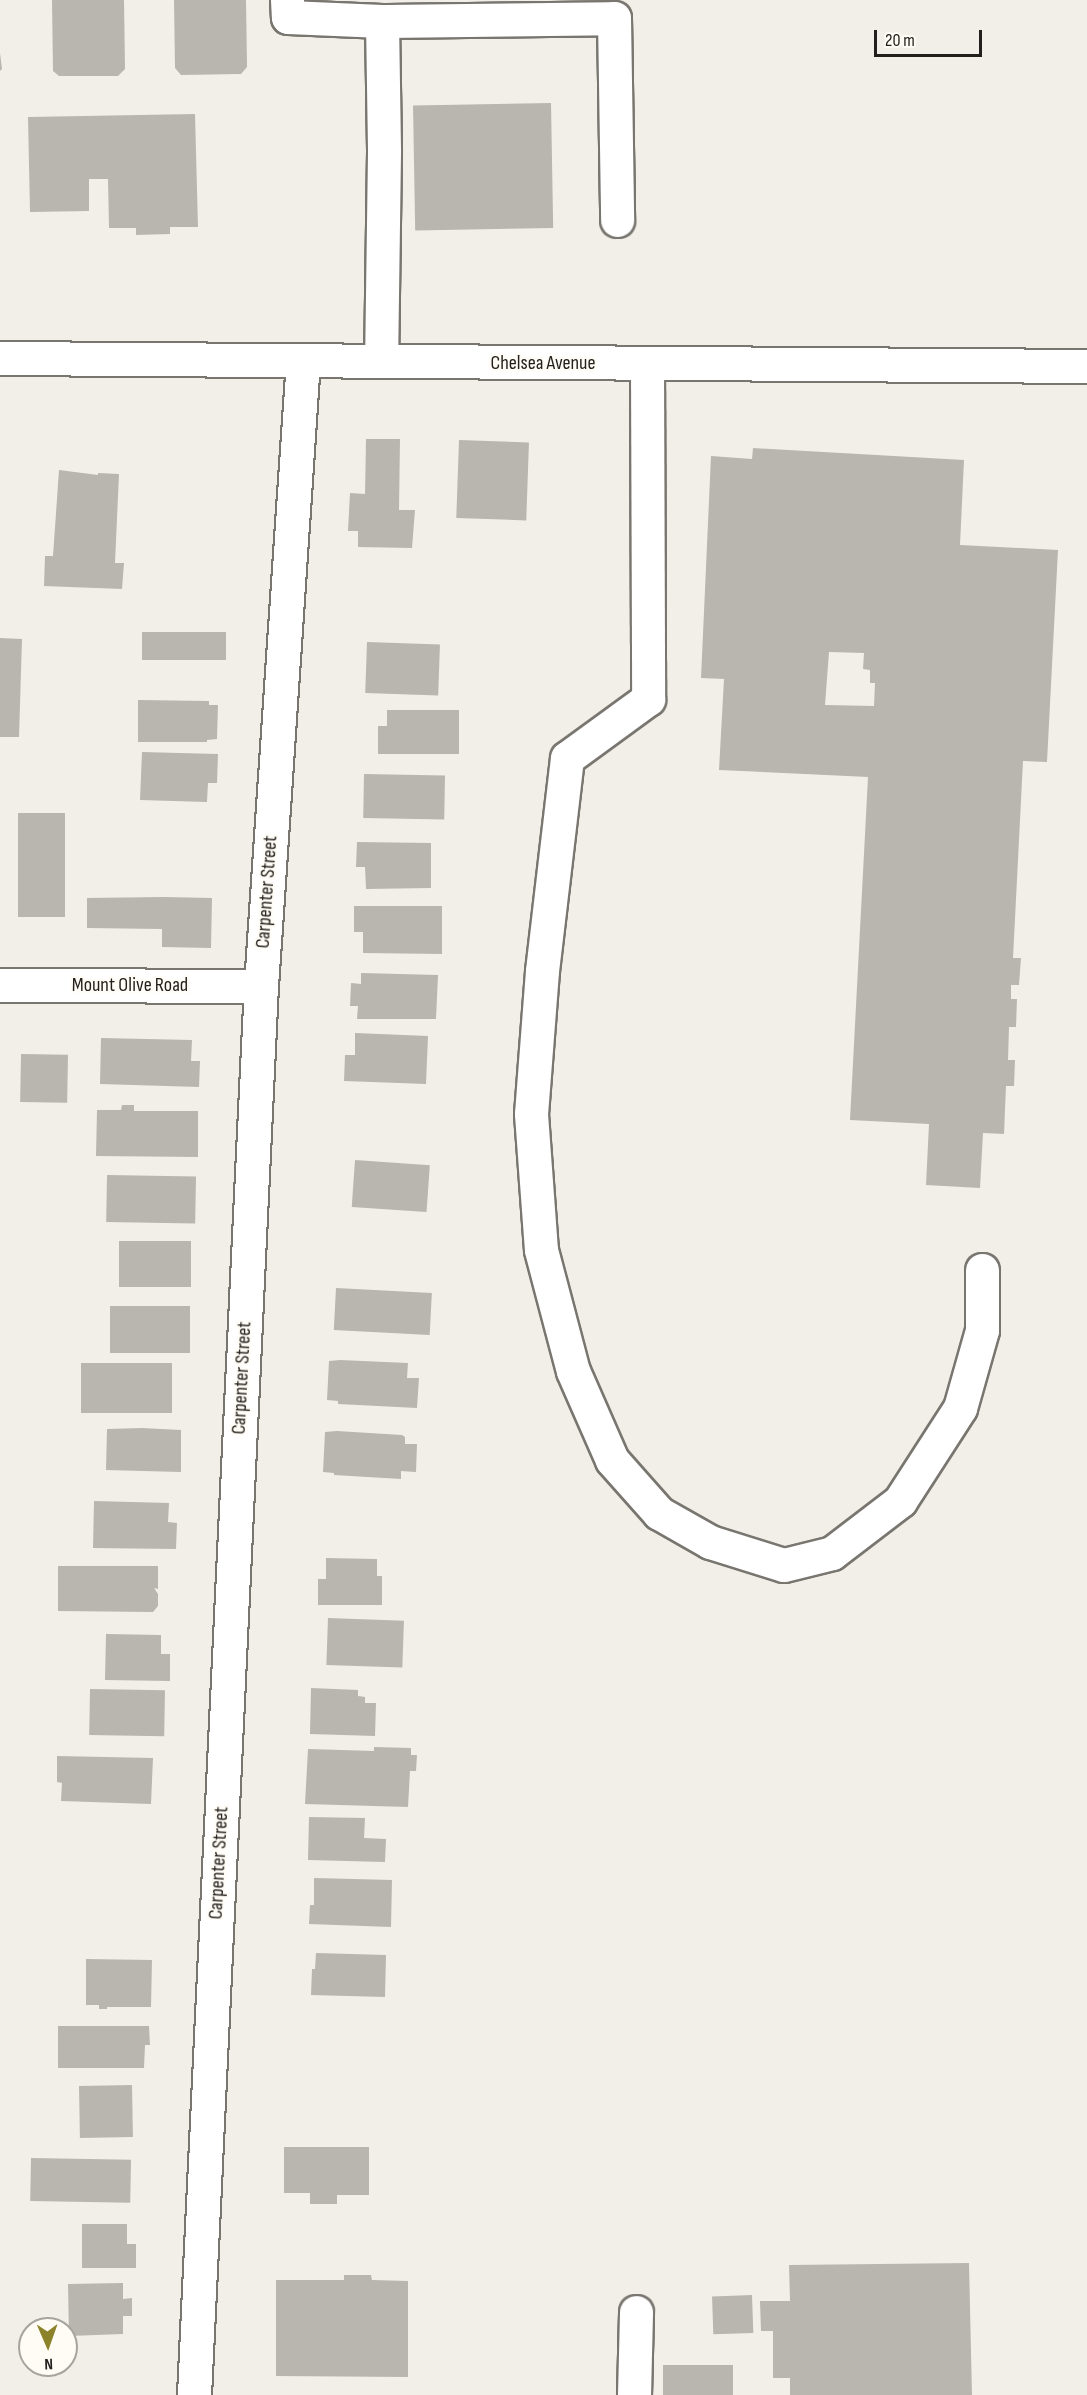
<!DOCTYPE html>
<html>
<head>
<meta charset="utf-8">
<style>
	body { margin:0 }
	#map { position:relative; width:1087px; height:2395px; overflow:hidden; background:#f2efe8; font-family:"Sofia Sans Condensed",sans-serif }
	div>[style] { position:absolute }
	.building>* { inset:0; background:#b8b6af; transform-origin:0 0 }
	.roads { filter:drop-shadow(2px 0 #797670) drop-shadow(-2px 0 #797670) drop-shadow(0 2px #797670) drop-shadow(0 -2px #797670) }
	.minor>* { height:33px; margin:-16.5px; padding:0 16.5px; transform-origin:16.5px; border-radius:16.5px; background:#fff }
	.major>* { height:33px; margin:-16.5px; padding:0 16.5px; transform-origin:16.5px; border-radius:16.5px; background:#fff }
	span { translate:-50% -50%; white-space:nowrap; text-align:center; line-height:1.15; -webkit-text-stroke:4.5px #fffcf5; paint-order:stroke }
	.street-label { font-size:20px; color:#21201d }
	.north { position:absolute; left:18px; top:2317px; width:60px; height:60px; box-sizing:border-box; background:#fffcf5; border:2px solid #a6a49f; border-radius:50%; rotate:178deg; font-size:16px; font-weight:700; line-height:24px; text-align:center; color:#21201d }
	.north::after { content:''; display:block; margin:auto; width:21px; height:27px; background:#8b8229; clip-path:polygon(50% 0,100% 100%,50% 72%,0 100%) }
	.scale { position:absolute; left:874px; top:30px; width:108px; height:27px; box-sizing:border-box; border:3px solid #21201d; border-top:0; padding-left:8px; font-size:18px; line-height:21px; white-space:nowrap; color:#21201d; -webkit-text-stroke:4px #fffcf5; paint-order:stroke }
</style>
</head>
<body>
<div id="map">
	<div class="building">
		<div style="clip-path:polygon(52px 0,124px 0,125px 69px,118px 76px,59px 76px,53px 71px)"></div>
		<div style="clip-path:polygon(174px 0,246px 0,247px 67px,241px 74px,181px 75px,175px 68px)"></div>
		<div style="clip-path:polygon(0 53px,2px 69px,0 71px)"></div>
		<div style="left:551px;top:103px;width:125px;height:138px;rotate:89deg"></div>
		<div style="clip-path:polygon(195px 114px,198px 227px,170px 227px,170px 234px,136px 235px,136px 228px,109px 228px,108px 179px,89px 179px,89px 211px,30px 212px,28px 117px)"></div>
		<div style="clip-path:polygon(366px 439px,400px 439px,399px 510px,415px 510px,412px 548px,358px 547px,358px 531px,348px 531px,350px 493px,365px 494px)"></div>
		<div style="left:459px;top:440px;width:70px;height:78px;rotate:2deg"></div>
		<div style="clip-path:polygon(evenodd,753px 448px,964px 460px,960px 545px,1058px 550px,1047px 762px,1023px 761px,1013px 958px,1021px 958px,1019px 985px,1011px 985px,1011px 999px,1017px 999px,1016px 1027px,1009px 1027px,1008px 1060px,1015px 1060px,1014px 1086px,1006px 1086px,1004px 1134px,983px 1133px,980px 1188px,926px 1185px,929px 1124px,850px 1120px,868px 777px,719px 770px,724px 679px,701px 678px,711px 456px,752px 459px,753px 448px,829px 652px,864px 653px,863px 669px,870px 670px,870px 683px,875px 683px,874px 706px,825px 705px,829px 652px)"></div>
		<div style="clip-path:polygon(59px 470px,98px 475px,98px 473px,119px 474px,115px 563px,124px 563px,122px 589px,44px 586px,45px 556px,53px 556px)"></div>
		<div style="left:142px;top:632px;width:84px;height:28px"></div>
		<div style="clip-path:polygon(0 638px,22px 639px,19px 737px,0 737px)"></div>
		<div style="left:367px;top:642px;width:73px;height:51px;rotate:2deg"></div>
		<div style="clip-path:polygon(138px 700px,209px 701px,209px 705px,218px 705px,217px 739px,207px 740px,207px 742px,138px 742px)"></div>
		<div style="clip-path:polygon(387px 710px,459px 710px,459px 754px,378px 754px,378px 726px,387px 726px)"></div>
		<div style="clip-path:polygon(142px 752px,218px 754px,217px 783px,208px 783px,207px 802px,140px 800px)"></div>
		<div style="left:364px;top:774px;width:81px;height:44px;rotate:1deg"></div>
		<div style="left:18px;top:813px;width:47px;height:104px"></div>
		<div style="clip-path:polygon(357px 842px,431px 843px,431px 888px,366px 889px,365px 867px,356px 867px)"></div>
		<div style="clip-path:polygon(164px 897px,212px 898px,211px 948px,162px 947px,162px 929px,87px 928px,87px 898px)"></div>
		<div style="clip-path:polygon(354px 906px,442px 906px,442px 954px,363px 953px,363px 932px,354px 932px)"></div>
		<div style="clip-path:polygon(361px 973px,438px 975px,436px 1019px,357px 1019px,358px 1006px,350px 1006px,351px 983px,361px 984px)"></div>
		<div style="clip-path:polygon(355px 1033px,428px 1036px,426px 1084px,344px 1081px,345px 1055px,355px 1055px)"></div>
		<div style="clip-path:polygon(101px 1038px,192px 1040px,191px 1061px,200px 1061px,199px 1087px,100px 1084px)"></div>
		<div style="left:21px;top:1054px;width:47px;height:48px;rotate:1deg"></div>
		<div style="clip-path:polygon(122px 1105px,134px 1105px,134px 1111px,198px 1111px,198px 1157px,96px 1156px,97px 1110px,121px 1110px)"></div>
		<div style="left:355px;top:1160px;width:75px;height:47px;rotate:4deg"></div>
		<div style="left:107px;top:1175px;width:89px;height:47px;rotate:1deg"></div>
		<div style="left:119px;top:1241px;width:72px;height:46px"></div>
		<div style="left:336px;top:1288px;width:96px;height:42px;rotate:3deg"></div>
		<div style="left:110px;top:1306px;width:80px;height:47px"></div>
		<div style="clip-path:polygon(340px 1360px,408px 1363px,407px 1378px,419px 1378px,417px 1408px,338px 1404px,338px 1401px,327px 1400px,329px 1361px)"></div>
		<div style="left:81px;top:1363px;width:91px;height:50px"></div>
		<div style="clip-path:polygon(142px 1428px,181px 1430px,181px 1472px,106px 1470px,107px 1429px)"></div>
		<div style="clip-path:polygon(337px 1431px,402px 1435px,405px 1437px,405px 1444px,417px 1444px,416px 1472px,401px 1471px,401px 1479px,334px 1475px,334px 1473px,323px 1472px,325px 1432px)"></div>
		<div style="clip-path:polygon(94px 1501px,169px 1503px,168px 1522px,177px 1523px,176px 1549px,93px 1548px)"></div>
		<div style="clip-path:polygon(326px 1558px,377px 1559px,377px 1576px,382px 1576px,382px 1605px,318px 1605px,318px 1579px,326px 1579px)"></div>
		<div style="clip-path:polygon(58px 1566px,158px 1566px,158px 1589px,154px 1588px,158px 1594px,158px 1606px,153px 1612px,58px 1611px)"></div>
		<div style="left:328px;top:1618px;width:76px;height:47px;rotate:2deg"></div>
		<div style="clip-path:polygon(106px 1634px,161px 1635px,161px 1654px,170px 1654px,170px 1681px,105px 1680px)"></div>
		<div style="clip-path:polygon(311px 1688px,358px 1690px,358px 1696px,365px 1697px,365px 1703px,376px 1703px,375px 1736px,310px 1734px)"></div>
		<div style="left:90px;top:1689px;width:75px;height:46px;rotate:1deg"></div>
		<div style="clip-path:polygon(374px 1747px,411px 1748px,411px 1755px,417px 1755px,416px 1771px,410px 1771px,408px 1807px,305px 1804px,308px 1749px,374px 1751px)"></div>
		<div style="clip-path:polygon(57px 1756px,153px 1758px,151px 1804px,61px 1801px,62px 1783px,57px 1782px)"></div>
		<div style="clip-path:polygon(309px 1817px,365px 1818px,364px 1838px,386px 1839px,385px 1862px,308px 1860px)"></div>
		<div style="clip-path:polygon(314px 1878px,392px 1880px,391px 1927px,309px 1924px,310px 1905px,314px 1905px)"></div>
		<div style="clip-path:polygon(316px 1953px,386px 1955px,385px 1997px,311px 1995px,312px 1969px,315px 1969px)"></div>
		<div style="clip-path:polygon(86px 1959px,152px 1960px,151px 2007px,107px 2007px,107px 2009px,99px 2009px,99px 2005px,86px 2005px)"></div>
		<div style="clip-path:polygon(58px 2026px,149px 2026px,150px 2045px,145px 2045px,144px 2068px,58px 2068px)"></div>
		<div style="left:132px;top:2085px;width:52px;height:53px;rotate:89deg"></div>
		<div style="clip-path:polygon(284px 2147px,369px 2147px,369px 2195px,337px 2195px,337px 2204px,310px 2204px,310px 2193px,284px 2193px)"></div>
		<div style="left:31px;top:2158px;width:100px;height:43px;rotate:1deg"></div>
		<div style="clip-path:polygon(82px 2224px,127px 2224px,127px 2244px,136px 2244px,136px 2268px,82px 2268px)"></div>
		<div style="clip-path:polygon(969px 2263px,972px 2395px,790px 2395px,790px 2378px,773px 2378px,773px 2331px,761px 2331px,760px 2301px,790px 2301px,789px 2265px)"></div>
		<div style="clip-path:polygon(344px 2275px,371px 2275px,372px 2280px,408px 2281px,408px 2377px,276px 2376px,276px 2280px,344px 2280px)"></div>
		<div style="clip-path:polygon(123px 2283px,123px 2299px,132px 2298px,132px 2316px,123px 2316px,123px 2334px,69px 2336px,68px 2284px)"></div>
		<div style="left:752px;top:2295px;width:38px;height:40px;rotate:88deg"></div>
		<div style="left:733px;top:2365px;width:30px;height:70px;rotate:90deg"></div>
	</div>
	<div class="roads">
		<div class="minor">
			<div style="left:287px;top:0;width:17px;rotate:87deg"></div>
			<div style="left:288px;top:17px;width:94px;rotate:2.4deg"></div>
			<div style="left:382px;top:21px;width:131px;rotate:89.1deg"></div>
			<div style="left:384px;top:152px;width:209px;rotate:90.8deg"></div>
			<div style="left:382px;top:21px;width:232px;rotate:-0.7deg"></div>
			<div style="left:614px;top:18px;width:202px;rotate:89.1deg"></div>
			<div style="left:647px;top:363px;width:336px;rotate:89.8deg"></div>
			<div style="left:648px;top:699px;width:100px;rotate:143.9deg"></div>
			<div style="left:567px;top:758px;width:214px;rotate:96.7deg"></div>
			<div style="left:542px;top:971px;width:143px;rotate:94.4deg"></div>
			<div style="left:531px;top:1114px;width:136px;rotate:85.8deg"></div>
			<div style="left:541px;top:1250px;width:125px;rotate:75.2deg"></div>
			<div style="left:573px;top:1371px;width:97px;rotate:66.3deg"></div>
			<div style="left:612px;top:1460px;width:71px;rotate:48.4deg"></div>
			<div style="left:659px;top:1513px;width:59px;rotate:29.6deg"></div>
			<div style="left:710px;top:1542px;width:77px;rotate:17.3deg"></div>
			<div style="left:784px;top:1565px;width:49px;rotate:-14deg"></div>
			<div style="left:832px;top:1553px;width:86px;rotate:-37.4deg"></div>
			<div style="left:900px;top:1501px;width:111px;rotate:-57.2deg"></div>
			<div style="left:960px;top:1408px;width:81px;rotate:-74.2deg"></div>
			<div style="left:982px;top:1330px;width:60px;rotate:-90deg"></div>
			<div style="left:0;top:985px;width:261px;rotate:0.2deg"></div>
			<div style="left:194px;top:2395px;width:1411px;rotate:-87.28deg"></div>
			<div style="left:261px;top:986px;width:626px;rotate:-86.16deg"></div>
			<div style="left:634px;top:2395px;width:83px;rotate:-88.6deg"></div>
		</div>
		<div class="major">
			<div style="left:0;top:358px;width:1087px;rotate:0.42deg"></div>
		</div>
	</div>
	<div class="street-label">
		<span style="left:543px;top:363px">Chelsea Avenue</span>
		<span style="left:267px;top:892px;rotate:-86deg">Carpenter Street</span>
		<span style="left:130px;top:985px">Mount Olive Road</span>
		<span style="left:242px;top:1378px;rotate:-87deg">Carpenter Street</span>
		<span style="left:219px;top:1863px;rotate:-87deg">Carpenter Street</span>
	</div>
	<div class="north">N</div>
	<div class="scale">20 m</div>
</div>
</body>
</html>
